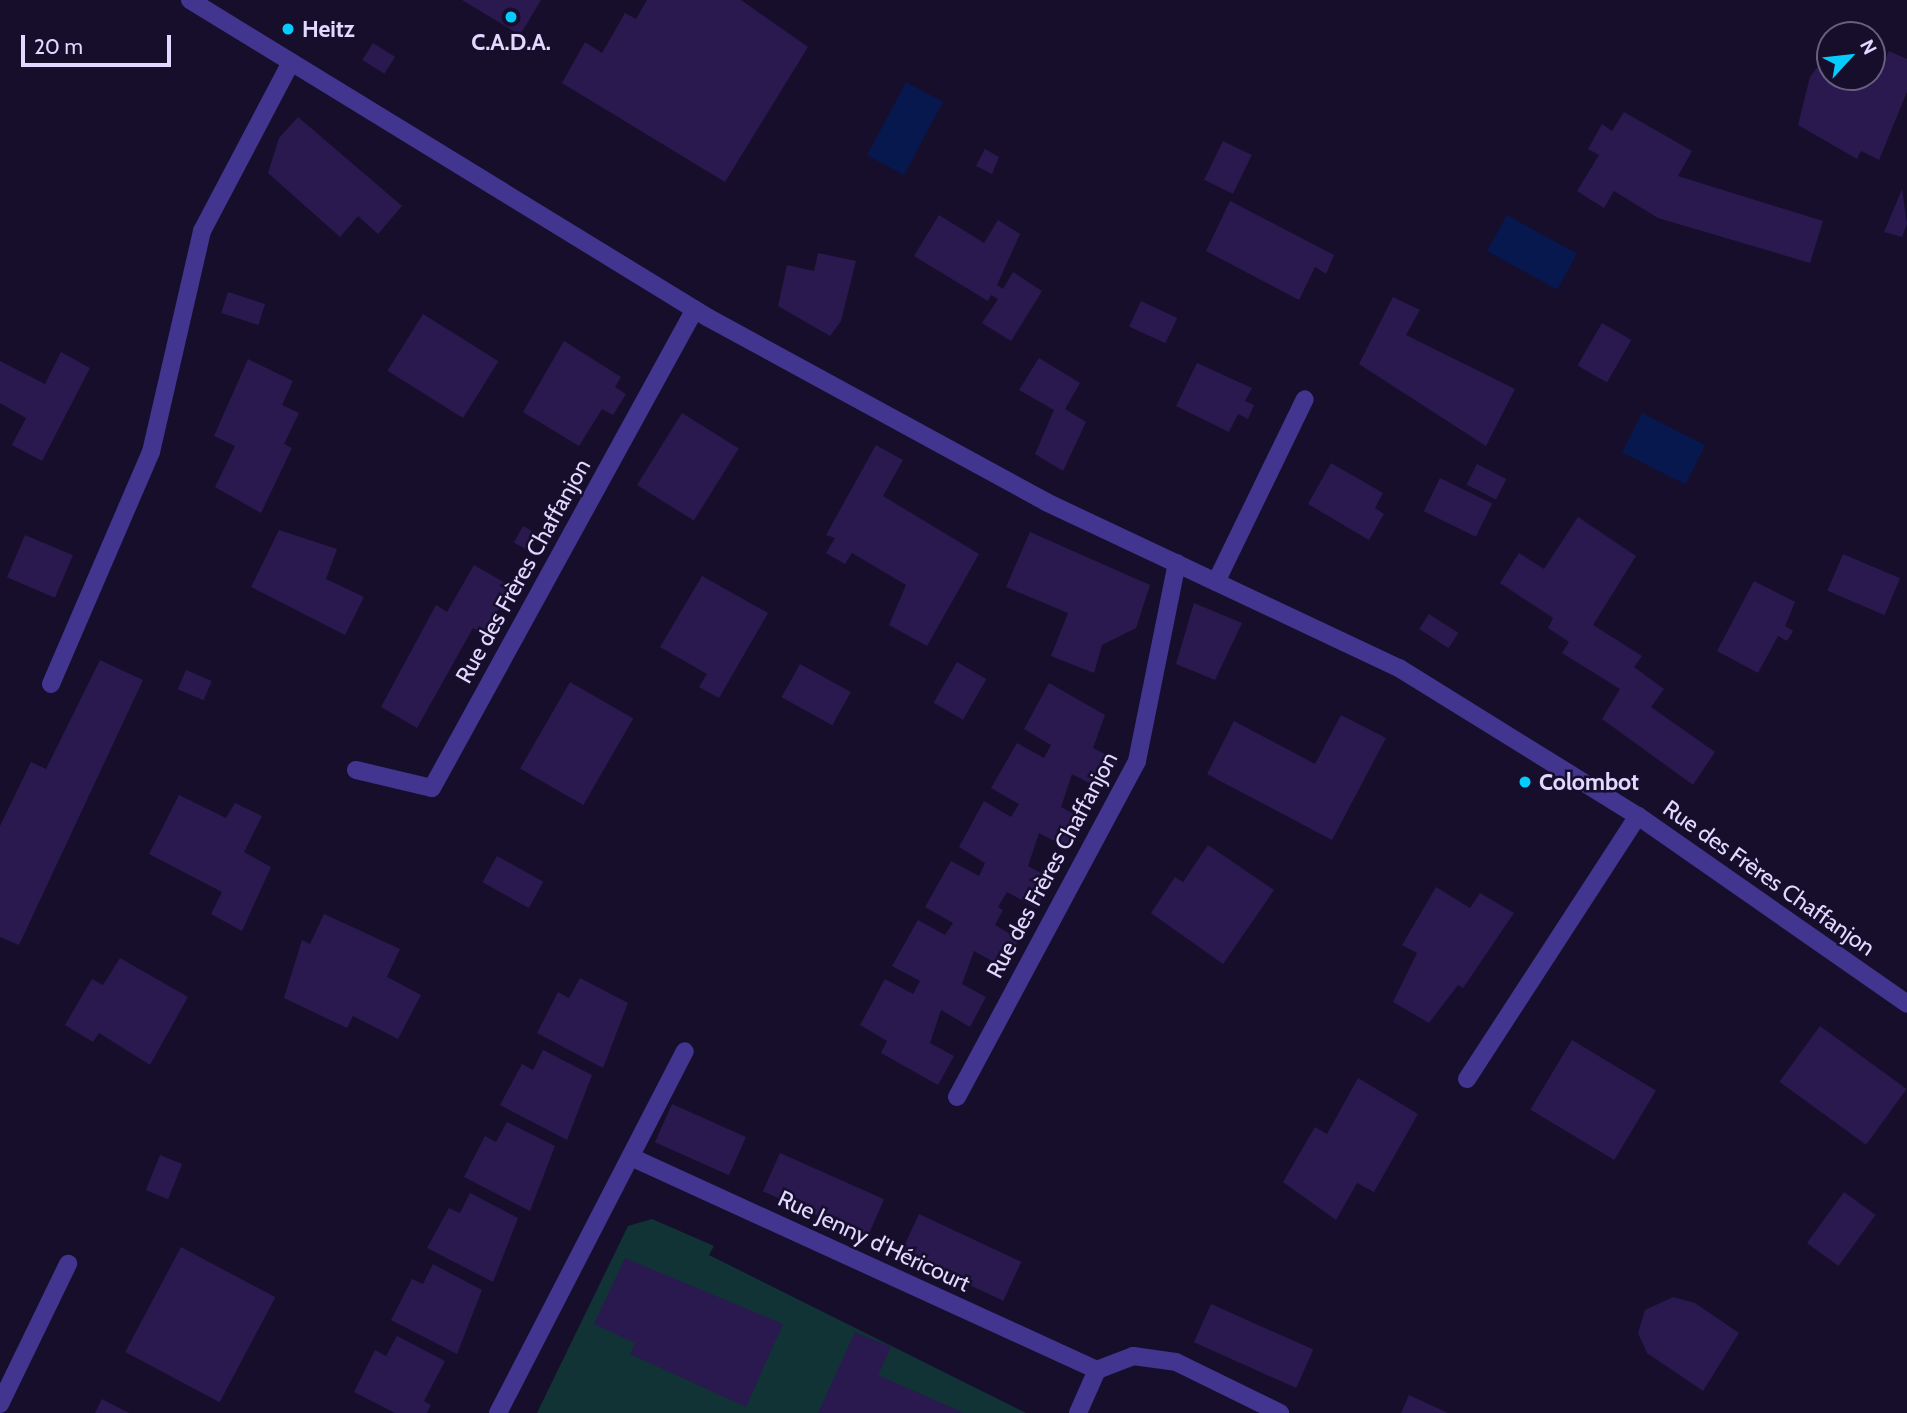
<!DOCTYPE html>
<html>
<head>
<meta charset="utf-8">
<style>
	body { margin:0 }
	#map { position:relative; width:1907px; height:1413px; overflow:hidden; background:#170e2c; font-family:Cabin,sans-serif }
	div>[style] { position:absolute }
	.green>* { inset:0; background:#113336 }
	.water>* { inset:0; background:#06184d; transform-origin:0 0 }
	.building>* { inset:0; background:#29194e; transform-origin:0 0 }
	.service>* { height:18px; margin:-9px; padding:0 9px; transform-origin:9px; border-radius:9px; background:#42358f }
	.minor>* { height:18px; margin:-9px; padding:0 9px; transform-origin:9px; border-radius:9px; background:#42358f }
	.dots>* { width:19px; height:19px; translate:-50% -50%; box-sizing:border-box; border:4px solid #170e2c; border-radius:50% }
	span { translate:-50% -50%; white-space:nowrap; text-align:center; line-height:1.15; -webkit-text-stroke:5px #170e2c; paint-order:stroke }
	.poi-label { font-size:23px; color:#e1d9ff; font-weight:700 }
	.left { translate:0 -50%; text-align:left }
	.street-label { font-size:23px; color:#e1d9ff }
	.north { position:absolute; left:1816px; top:21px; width:70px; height:70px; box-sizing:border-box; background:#170e2c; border:2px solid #685f80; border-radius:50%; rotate:63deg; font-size:19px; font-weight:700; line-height:28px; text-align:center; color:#e1d9ff }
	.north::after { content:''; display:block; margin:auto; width:24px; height:32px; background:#05cbff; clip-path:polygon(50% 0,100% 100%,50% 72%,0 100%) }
	.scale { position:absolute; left:21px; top:35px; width:150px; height:32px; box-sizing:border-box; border:4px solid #e1d9ff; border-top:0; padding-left:9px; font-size:21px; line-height:24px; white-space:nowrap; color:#e1d9ff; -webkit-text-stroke:5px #170e2c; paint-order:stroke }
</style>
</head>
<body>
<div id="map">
	<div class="green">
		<div style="clip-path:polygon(652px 1219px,714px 1246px,709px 1255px,1026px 1413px,537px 1413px,628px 1226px)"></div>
	</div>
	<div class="water">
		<div style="left:906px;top:82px;width:42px;height:83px;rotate:28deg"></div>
		<div style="left:1507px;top:215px;width:80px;height:41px;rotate:29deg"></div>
		<div style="left:1642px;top:413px;width:71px;height:44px;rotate:27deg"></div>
	</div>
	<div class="building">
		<div style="clip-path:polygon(462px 0,541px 0,520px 35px)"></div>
		<div style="clip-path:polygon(647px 0,741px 0,808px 47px,725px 182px,562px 83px,585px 42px,602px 53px,625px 13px,636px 19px)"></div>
		<div style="left:373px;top:43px;width:26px;height:20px;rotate:32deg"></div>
		<div style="clip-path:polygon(1830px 50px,1830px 77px,1872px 77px,1872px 62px,1882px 66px,1889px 51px,1907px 59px,1907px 92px,1879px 160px,1861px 151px,1857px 159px,1798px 125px,1810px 77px)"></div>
		<div style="clip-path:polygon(1624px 112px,1692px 151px,1678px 176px,1823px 221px,1810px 263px,1658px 218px,1614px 191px,1604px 208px,1577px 191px,1599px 155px,1588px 149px,1602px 124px,1612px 131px)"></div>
		<div style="clip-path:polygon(298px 117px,402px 206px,378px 234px,358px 216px,340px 237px,268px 173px,279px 138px)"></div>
		<div style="left:1223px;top:141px;width:32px;height:43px;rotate:26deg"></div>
		<div style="clip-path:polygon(985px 149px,999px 157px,992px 174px,976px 166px)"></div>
		<div style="clip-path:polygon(1902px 189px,1907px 224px,1902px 237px,1884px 232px)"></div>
		<div style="clip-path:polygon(1230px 201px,1334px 255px,1326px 274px,1315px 267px,1299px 300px,1206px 251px)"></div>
		<div style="clip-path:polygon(939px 215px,984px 243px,998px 220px,1020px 234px,997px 285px,1003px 289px,1013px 272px,1042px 291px,1011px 341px,982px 323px,998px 299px,991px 295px,988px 301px,914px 256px)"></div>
		<div style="clip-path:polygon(818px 253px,856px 261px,841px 321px,830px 336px,778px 306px,787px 265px,814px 271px)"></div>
		<div style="left:228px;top:292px;width:39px;height:22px;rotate:18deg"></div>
		<div style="clip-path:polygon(1393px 297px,1420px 310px,1406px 335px,1515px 389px,1486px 446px,1359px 364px)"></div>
		<div style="left:1141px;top:301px;width:40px;height:28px;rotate:25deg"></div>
		<div style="left:423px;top:314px;width:89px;height:67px;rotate:32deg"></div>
		<div style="left:1602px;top:323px;width:34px;height:49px;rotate:30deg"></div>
		<div style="clip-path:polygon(564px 341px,621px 377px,615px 387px,626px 394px,613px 415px,602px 409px,579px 446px,523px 412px)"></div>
		<div style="clip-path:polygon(61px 352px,90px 368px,42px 461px,12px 445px,26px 418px,0 403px,0 361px,45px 384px)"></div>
		<div style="clip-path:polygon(1039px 358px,1080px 383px,1065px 409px,1086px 422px,1063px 471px,1035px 454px,1054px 410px,1019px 390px)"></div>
		<div style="clip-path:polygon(248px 359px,293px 381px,282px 405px,299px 413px,284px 444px,292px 448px,261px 513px,215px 487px,235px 446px,214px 436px)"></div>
		<div style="clip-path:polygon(1197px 363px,1252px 388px,1245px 401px,1254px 405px,1248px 419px,1238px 414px,1229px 432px,1176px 406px)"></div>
		<div style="left:682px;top:413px;width:67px;height:85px;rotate:32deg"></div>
		<div style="clip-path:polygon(876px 445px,903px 460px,883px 496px,979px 554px,927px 646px,889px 625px,906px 585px,852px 553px,845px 564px,826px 553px,835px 538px,826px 535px)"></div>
		<div style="clip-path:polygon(1331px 463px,1383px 493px,1375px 508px,1384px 514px,1369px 540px,1308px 504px)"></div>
		<div style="left:1477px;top:464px;width:33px;height:23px;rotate:27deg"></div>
		<div style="left:1440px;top:478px;width:58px;height:37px;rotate:26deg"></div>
		<div style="clip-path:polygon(1578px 517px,1636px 556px,1593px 625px,1642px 656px,1634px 667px,1664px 689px,1651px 707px,1715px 752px,1693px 785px,1602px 719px,1620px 689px,1562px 653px,1569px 642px,1548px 628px,1553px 618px,1500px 583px,1519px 553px,1544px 569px)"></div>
		<div style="left:523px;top:526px;width:18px;height:19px;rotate:29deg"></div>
		<div style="clip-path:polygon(279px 530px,337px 549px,326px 579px,364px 597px,345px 635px,251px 587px)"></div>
		<div style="clip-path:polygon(1030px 532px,1150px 585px,1136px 628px,1102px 645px,1094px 673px,1051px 656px,1068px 613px,1006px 587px)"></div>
		<div style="left:25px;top:535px;width:52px;height:46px;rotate:23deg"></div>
		<div style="left:1843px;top:554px;width:62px;height:40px;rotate:23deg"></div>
		<div style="clip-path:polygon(474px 565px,512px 587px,484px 634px,473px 628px,417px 728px,381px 707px,436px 605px,447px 612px)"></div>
		<div style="clip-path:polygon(702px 576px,768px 613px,719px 698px,699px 687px,707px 674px,660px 647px)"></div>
		<div style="clip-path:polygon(1754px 581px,1795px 602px,1785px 626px,1793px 631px,1787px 641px,1778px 636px,1758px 673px,1717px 651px)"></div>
		<div style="clip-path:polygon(1194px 603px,1242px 623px,1215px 680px,1176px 664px)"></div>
		<div style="left:1429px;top:614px;width:35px;height:18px;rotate:33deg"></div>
		<div style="clip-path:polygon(100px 660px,143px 680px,19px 945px,0 937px,0 826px,31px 762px,46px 769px)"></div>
		<div style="left:957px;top:662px;width:34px;height:47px;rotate:30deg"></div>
		<div style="left:800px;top:664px;width:58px;height:38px;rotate:29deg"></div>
		<div style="left:186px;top:670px;width:28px;height:21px;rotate:23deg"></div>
		<div style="left:570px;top:682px;width:73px;height:100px;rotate:30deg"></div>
		<div style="clip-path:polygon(1049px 683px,1105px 715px,1093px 748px,1118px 761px,1102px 790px,1072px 774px,1061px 807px,1085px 820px,1069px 849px,1039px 833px,1028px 866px,1052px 879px,1036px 908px,1007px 892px,998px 907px,1003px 910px,995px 925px,1019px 939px,1003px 967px,974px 951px,962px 984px,986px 997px,970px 1027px,941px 1010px,930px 1043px,954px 1056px,938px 1085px,881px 1053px,887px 1041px,860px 1025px,885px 979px,913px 994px,920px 981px,892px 966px,918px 920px,945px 935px,953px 923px,925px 907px,951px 861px,979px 876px,985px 863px,959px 847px,984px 801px,1011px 817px,1019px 804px,991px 788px,1017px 743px,1044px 758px,1051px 745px,1024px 729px)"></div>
		<div style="clip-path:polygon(1341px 715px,1386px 738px,1332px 840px,1207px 774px,1234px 721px,1315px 764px)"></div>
		<div style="clip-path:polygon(179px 795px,226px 818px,235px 803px,262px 816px,244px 852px,271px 867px,242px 931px,211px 914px,222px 892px,149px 854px)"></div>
		<div style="clip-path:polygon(1208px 845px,1274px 890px,1223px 964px,1151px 913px,1175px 877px,1183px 882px)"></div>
		<div style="left:497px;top:856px;width:53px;height:30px;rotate:29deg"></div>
		<div style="clip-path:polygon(1436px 887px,1470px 908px,1480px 893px,1514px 913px,1463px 988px,1458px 985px,1429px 1023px,1393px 1002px,1417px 953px,1402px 945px)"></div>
		<div style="clip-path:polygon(324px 914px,400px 949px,387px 977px,421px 995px,398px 1039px,353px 1016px,347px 1028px,284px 998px,302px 940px,310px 944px)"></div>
		<div style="clip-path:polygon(120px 958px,188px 997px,150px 1065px,99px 1033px,93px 1042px,65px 1025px,92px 979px,103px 985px)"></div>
		<div style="clip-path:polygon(580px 978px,628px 1003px,603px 1068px,537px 1033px,558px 992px,569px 998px)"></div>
		<div style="left:1820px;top:1026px;width:107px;height:69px;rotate:36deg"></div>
		<div style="left:1572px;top:1040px;width:98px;height:81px;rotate:31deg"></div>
		<div style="clip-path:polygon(543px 1050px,592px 1075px,567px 1140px,500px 1105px,522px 1064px,533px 1070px)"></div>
		<div style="clip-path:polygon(1358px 1078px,1418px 1114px,1374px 1192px,1357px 1183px,1336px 1220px,1283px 1182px,1315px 1127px,1327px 1134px)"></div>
		<div style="left:672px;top:1104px;width:81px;height:42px;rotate:24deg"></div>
		<div style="clip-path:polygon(507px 1122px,555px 1146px,530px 1211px,464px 1177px,485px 1136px,496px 1142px)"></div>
		<div style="left:780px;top:1153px;width:114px;height:42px;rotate:24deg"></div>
		<div style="left:160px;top:1155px;width:24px;height:38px;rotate:22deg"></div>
		<div style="left:1844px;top:1192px;width:39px;height:63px;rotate:36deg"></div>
		<div style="clip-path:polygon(470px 1193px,518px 1218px,493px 1282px,427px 1248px,449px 1208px,460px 1213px)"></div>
		<div style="left:919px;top:1214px;width:113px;height:43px;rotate:25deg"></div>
		<div style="left:181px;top:1247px;width:107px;height:119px;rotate:28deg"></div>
		<div style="clip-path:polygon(625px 1258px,783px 1324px,746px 1407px,630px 1354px,635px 1343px,594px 1324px)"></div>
		<div style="clip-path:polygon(433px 1264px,482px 1290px,457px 1354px,391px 1320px,412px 1279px,423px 1284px)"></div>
		<div style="clip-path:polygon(1673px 1297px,1695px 1303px,1739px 1333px,1703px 1391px,1647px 1353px,1638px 1333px,1645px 1310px)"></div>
		<div style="left:1211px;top:1304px;width:112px;height:42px;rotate:24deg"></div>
		<div style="clip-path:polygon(855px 1332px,891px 1347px,878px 1375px,964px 1413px,818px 1413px)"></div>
		<div style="clip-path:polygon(397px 1336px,445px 1361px,424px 1401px,431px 1405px,427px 1413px,395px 1413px,354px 1392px,375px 1350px,386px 1356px)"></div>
		<div style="clip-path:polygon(1409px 1395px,1448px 1413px,1401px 1413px)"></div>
		<div style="clip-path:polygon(102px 1399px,129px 1413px,95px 1413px)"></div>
	</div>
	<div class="service">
		<div style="left:1216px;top:582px;width:203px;rotate:-64.1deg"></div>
		<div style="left:51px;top:684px;width:253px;rotate:-66.7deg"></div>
		<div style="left:151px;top:452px;width:227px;rotate:-77deg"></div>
		<div style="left:202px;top:231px;width:191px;rotate:-62.2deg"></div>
		<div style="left:356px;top:770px;width:78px;rotate:13.3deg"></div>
		<div style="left:432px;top:788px;width:546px;rotate:-61.23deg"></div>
		<div style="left:1467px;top:1079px;width:314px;rotate:-57deg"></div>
		<div style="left:957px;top:1097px;width:381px;rotate:-61.8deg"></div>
		<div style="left:1137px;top:761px;width:202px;rotate:-78.6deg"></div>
		<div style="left:0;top:1404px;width:156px;rotate:-64.1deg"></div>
	</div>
	<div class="minor">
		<div style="left:190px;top:0;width:606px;rotate:31.51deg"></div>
		<div style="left:707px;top:317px;width:386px;rotate:28.6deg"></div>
		<div style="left:1046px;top:502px;width:390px;rotate:25.2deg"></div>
		<div style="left:1399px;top:668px;width:281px;rotate:31.8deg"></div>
		<div style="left:1638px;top:816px;width:328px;rotate:34.9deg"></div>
		<div style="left:631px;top:1157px;width:512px;rotate:24.56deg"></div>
		<div style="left:1097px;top:1370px;width:39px;rotate:-21deg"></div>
		<div style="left:1133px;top:1356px;width:43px;rotate:7.9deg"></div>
		<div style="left:1176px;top:1362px;width:116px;rotate:26.1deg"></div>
		<div style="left:498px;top:1413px;width:407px;rotate:-62.7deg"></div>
		<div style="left:1078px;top:1413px;width:47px;rotate:-66.2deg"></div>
	</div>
	<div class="dots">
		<div style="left:511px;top:17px;background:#05cbff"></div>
		<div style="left:288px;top:29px;background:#05cbff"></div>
		<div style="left:1525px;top:782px;background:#05cbff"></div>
	</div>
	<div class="poi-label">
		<span class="left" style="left:302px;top:29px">Heitz</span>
		<span style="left:511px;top:42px">C.A.D.A.</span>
		<span class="left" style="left:1539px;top:782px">Colombot</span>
	</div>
	<div class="street-label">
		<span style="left:523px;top:571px;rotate:-61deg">Rue des Frères Chaffanjon</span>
		<span style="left:1052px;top:865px;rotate:-62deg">Rue des Frères Chaffanjon</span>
		<span style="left:1769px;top:878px;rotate:35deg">Rue des Frères Chaffanjon</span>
		<span style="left:874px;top:1241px;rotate:25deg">Rue Jenny d'Héricourt</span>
	</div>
	<div class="north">N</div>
	<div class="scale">20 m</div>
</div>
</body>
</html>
